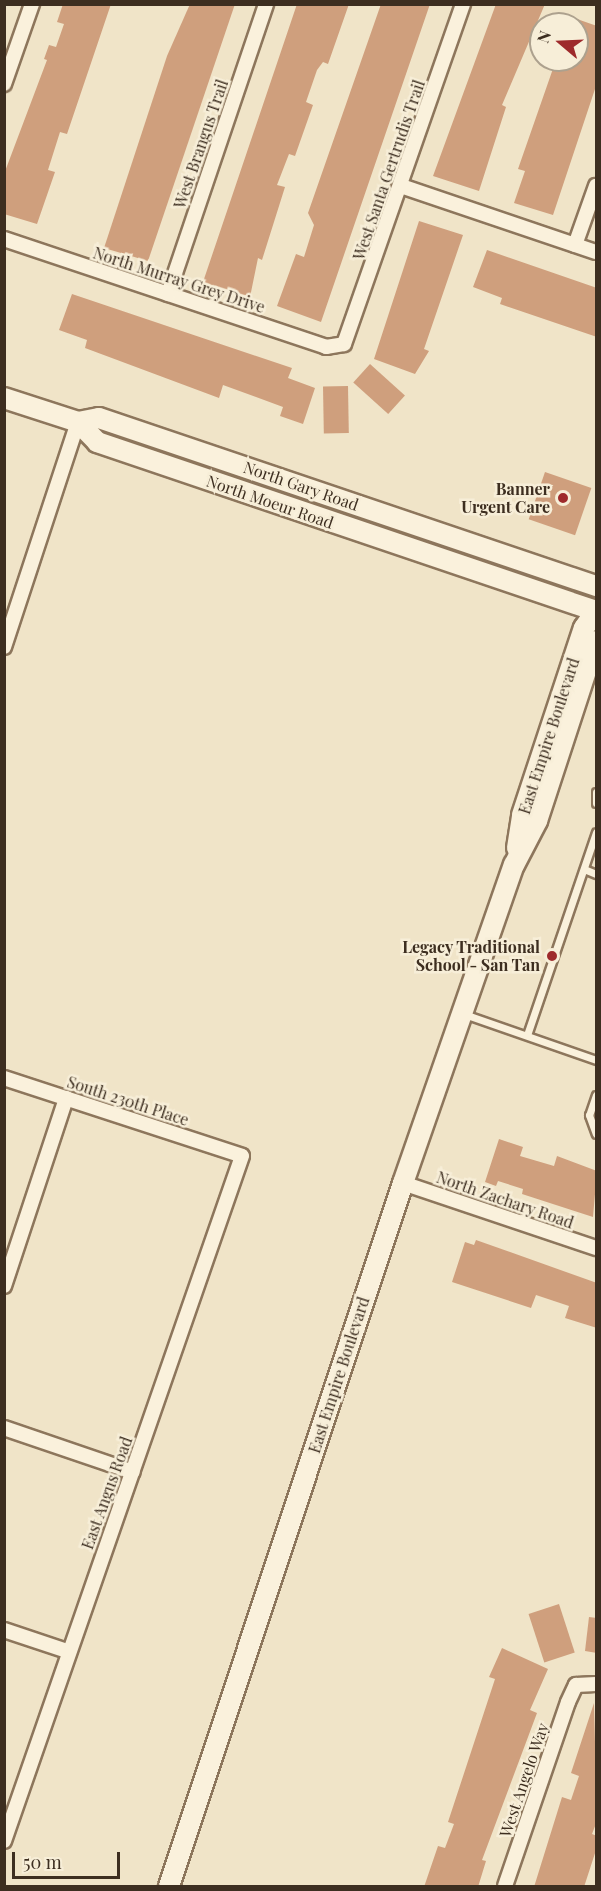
<!DOCTYPE html>
<html>
<head>
<meta charset="utf-8">
<style>
	body { margin:0 }
	#map { position:relative; width:601px; height:1891px; overflow:hidden; background:#f0e4c8; font-family:"Playfair Display",serif }
	div>[style] { position:absolute }
	.building>* { inset:0; background:#cf9f7d; transform-origin:0 0 }
	.roads { filter:drop-shadow(2px 0 #8d765c) drop-shadow(-2px 0 #8d765c) drop-shadow(0 2px #8d765c) drop-shadow(0 -2px #8d765c) }
	.lane>* { height:7px; margin:-3.5px; padding:0 3.5px; transform-origin:3.5px; border-radius:3.5px; background:#faf1dc }
	.street>* { height:14px; margin:-7px; padding:0 7px; transform-origin:7px; border-radius:7px; background:#faf1dc }
	.secondary>* { height:20px; margin:-10px; padding:0 10px; transform-origin:10px; border-radius:10px; background:#faf1dc }
	.dots>* { width:16px; height:16px; translate:-50% -50%; box-sizing:border-box; border:3px solid #f7eed8; border-radius:50% }
	span { translate:-50% -50%; white-space:nowrap; text-align:center; line-height:1.15; -webkit-text-stroke:5px #f7eed8; paint-order:stroke }
	.street-label { font-size:16px; color:#3d2e20 }
	.poi-label { font-size:16px; color:#3d2e20; font-weight:700 }
	.right { translate:-100% -50%; text-align:right }
	.frame { position:absolute; inset:0; border:6px solid #3d2e20; pointer-events:none }
	.north { position:absolute; left:529px; top:12px; width:60px; height:60px; box-sizing:border-box; background:#f7eed8; border:2px solid #ada18e; border-radius:50%; rotate:289deg; font-size:16px; font-weight:700; line-height:24px; text-align:center; color:#3d2e20 }
	.north::after { content:''; display:block; margin:auto; width:21px; height:27px; background:#9e2a2b; clip-path:polygon(50% 0,100% 100%,50% 72%,0 100%) }
	.scale { position:absolute; left:12px; top:1852px; width:108px; height:27px; box-sizing:border-box; border:3px solid #3d2e20; border-top:0; padding-left:8px; font-size:18px; line-height:21px; white-space:nowrap; color:#3d2e20; -webkit-text-stroke:4px #f7eed8; paint-order:stroke }
</style>
</head>
<body>
<div id="map">
	<div class="building">
		<div style="clip-path:polygon(63px 4px,111px 4px,67px 134px,60px 132px,48px 170px,55px 172px,37px 224px,4px 214px,4px 174px,47px 60px,44px 59px,49px 45px,56px 47px,64px 24px,57px 22px)"></div>
		<div style="clip-path:polygon(190px 4px,235px 4px,148px 261px,104px 248px,167px 56px)"></div>
		<div style="clip-path:polygon(297px 4px,349px 4px,328px 64px,323px 62px,317px 70px,306px 102px,313px 105px,295px 156px,289px 154px,277px 185px,285px 187px,262px 260px,258px 258px,250px 297px,203px 282px)"></div>
		<div style="clip-path:polygon(381px 4px,430px 4px,321px 322px,277px 306px,296px 254px,304px 257px,314px 225px,308px 213px)"></div>
		<div style="clip-path:polygon(496px 4px,545px 4px,502px 105px,506px 107px,479px 191px,433px 176px)"></div>
		<div style="clip-path:polygon(577px 19px,597px 26px,597px 83px,553px 215px,514px 203px,525px 171px,518px 169px,556px 60px,577px 60px)"></div>
		<div style="clip-path:polygon(419px 221px,463px 235px,424px 349px,429px 351px,415px 374px,374px 359px)"></div>
		<div style="clip-path:polygon(487px 250px,597px 288px,597px 337px,500px 304px,502px 298px,473px 287px)"></div>
		<div style="clip-path:polygon(72px 294px,292px 368px,288px 378px,315px 388px,303px 424px,280px 416px,283px 407px,223px 385px,219px 398px,85px 348px,87px 340px,59px 330px)"></div>
		<div style="left:370px;top:364px;width:47px;height:25px;rotate:42deg"></div>
		<div style="left:348px;top:386px;width:47px;height:25px;rotate:89deg"></div>
		<div style="left:545px;top:472px;width:49px;height:50px;rotate:19deg"></div>
		<div style="clip-path:polygon(499px 1139px,523px 1147px,520px 1156px,554px 1166px,557px 1156px,597px 1171px,593px 1217px,522px 1194px,523px 1189px,498px 1181px,496px 1186px,485px 1182px)"></div>
		<div style="clip-path:polygon(476px 1240px,597px 1283px,597px 1328px,565px 1318px,569px 1306px,536px 1295px,531px 1308px,452px 1282px,465px 1242px,474px 1245px)"></div>
		<div style="left:559px;top:1604px;width:51px;height:32px;rotate:72deg"></div>
		<div style="clip-path:polygon(589px 1617px,597px 1618px,597px 1653px,585px 1651px)"></div>
		<div style="clip-path:polygon(502px 1648px,548px 1669px,530px 1710px,537px 1713px,482px 1860px,486px 1861px,478px 1887px,424px 1887px,438px 1846px,445px 1848px,454px 1824px,448px 1822px,495px 1679px,489px 1677px)"></div>
		<div style="clip-path:polygon(594px 1703px,597px 1821px,592px 1834px,597px 1836px,597px 1847px,584px 1887px,534px 1887px,562px 1797px,571px 1800px,579px 1776px,571px 1773px)"></div>
	</div>
	<div class="roads">
		<div class="lane">
			<div style="left:596px;top:792px;width:11px;rotate:90deg"></div>
			<div style="left:584px;top:869px;width:13px;rotate:23deg"></div>
			<div style="left:464px;top:1014px;width:140px;rotate:19.2deg"></div>
			<div style="left:527px;top:1035px;width:214px;rotate:-71.2deg"></div>
			<div style="left:596px;top:1095px;width:21px;rotate:109deg"></div>
			<div style="left:589px;top:1115px;width:20px;rotate:70deg"></div>
		</div>
		<div class="street">
			<div style="left:4px;top:84px;width:85px;rotate:-70.7deg"></div>
			<div style="left:401px;top:186px;width:206px;rotate:18.7deg"></div>
			<div style="left:4px;top:239px;width:340px;rotate:18.5deg"></div>
			<div style="left:326px;top:347px;width:18px;rotate:-9deg"></div>
			<div style="left:344px;top:344px;width:360px;rotate:-70.7deg"></div>
			<div style="left:575px;top:245px;width:63px;rotate:-70.4deg"></div>
			<div style="left:168px;top:294px;width:306px;rotate:-71.3deg"></div>
			<div style="left:4px;top:647px;width:237px;rotate:-71.8deg"></div>
			<div style="left:4px;top:1078px;width:250px;rotate:18.1deg"></div>
			<div style="left:242px;top:1156px;width:725px;rotate:109.16deg"></div>
			<div style="left:403px;top:1183px;width:204px;rotate:18.6deg"></div>
			<div style="left:4px;top:1286px;width:198px;rotate:-71.7deg"></div>
			<div style="left:4px;top:1428px;width:136px;rotate:18.8deg"></div>
			<div style="left:4px;top:1630px;width:66px;rotate:18.4deg"></div>
			<div style="left:505px;top:1886px;width:194px;rotate:-71.1deg"></div>
			<div style="left:568px;top:1702px;width:19px;rotate:-65deg"></div>
			<div style="left:576px;top:1685px;width:20px;rotate:-3deg"></div>
		</div>
		<div class="secondary">
			<div style="left:4px;top:398px;width:78px;rotate:18deg"></div>
			<div style="left:78px;top:422px;width:21px;rotate:-11deg"></div>
			<div style="left:99px;top:418px;width:525px;rotate:18.68deg"></div>
			<div style="left:78px;top:422px;width:28px;rotate:46deg"></div>
			<div style="left:97px;top:442px;width:527px;rotate:18.71deg"></div>
			<div style="left:517px;top:848px;width:33px;rotate:-81deg"></div>
			<div style="left:522px;top:815px;width:197px;rotate:-71.7deg"></div>
			<div style="left:584px;top:628px;width:21px;rotate:-55deg"></div>
			<div style="left:169px;top:1886px;width:741px;rotate:-71.59deg"></div>
			<div style="left:403px;top:1183px;width:337px;rotate:-70.8deg"></div>
			<div style="left:514px;top:865px;width:50px;rotate:-62.4deg"></div>
			<div style="left:537px;top:821px;width:189px;rotate:-71.9deg"></div>
		</div>
	</div>
	<div class="dots">
		<div style="left:563px;top:498px;background:#9e2a2b"></div>
		<div style="left:552px;top:956px;background:#9e2a2b"></div>
	</div>
	<div class="street-label">
		<span style="left:201px;top:144px;rotate:-71deg">West Brangus Trail</span>
		<span style="left:389px;top:170px;rotate:-71deg">West Santa Gertrudis Trail</span>
		<span style="left:179px;top:280px;rotate:18deg">North Murray Grey Drive</span>
		<span style="left:301px;top:486px;rotate:19deg">North Gary Road</span>
		<span style="left:270px;top:502px;rotate:19deg">North Moeur Road</span>
		<span style="left:549px;top:736px;rotate:-72deg">East Empire Boulevard</span>
		<span style="left:128px;top:1101px;rotate:18deg">South 230th Place</span>
		<span style="left:505px;top:1200px;rotate:19deg">North Zachary Road</span>
		<span style="left:339px;top:1375px;rotate:-72deg">East Empire Boulevard</span>
		<span style="left:107px;top:1493px;rotate:-70deg">East Angus Road</span>
		<span style="left:524px;top:1780px;rotate:-71deg">West Angelo Way</span>
	</div>
	<div class="poi-label">
		<span class="right" style="left:550px;top:498px">Banner<br>Urgent Care</span>
		<span class="right" style="left:540px;top:956px">Legacy Traditional<br>School - San Tan</span>
	</div>
	<div class="frame"></div>
	<div class="north">N</div>
	<div class="scale">50 m</div>
</div>
</body>
</html>
